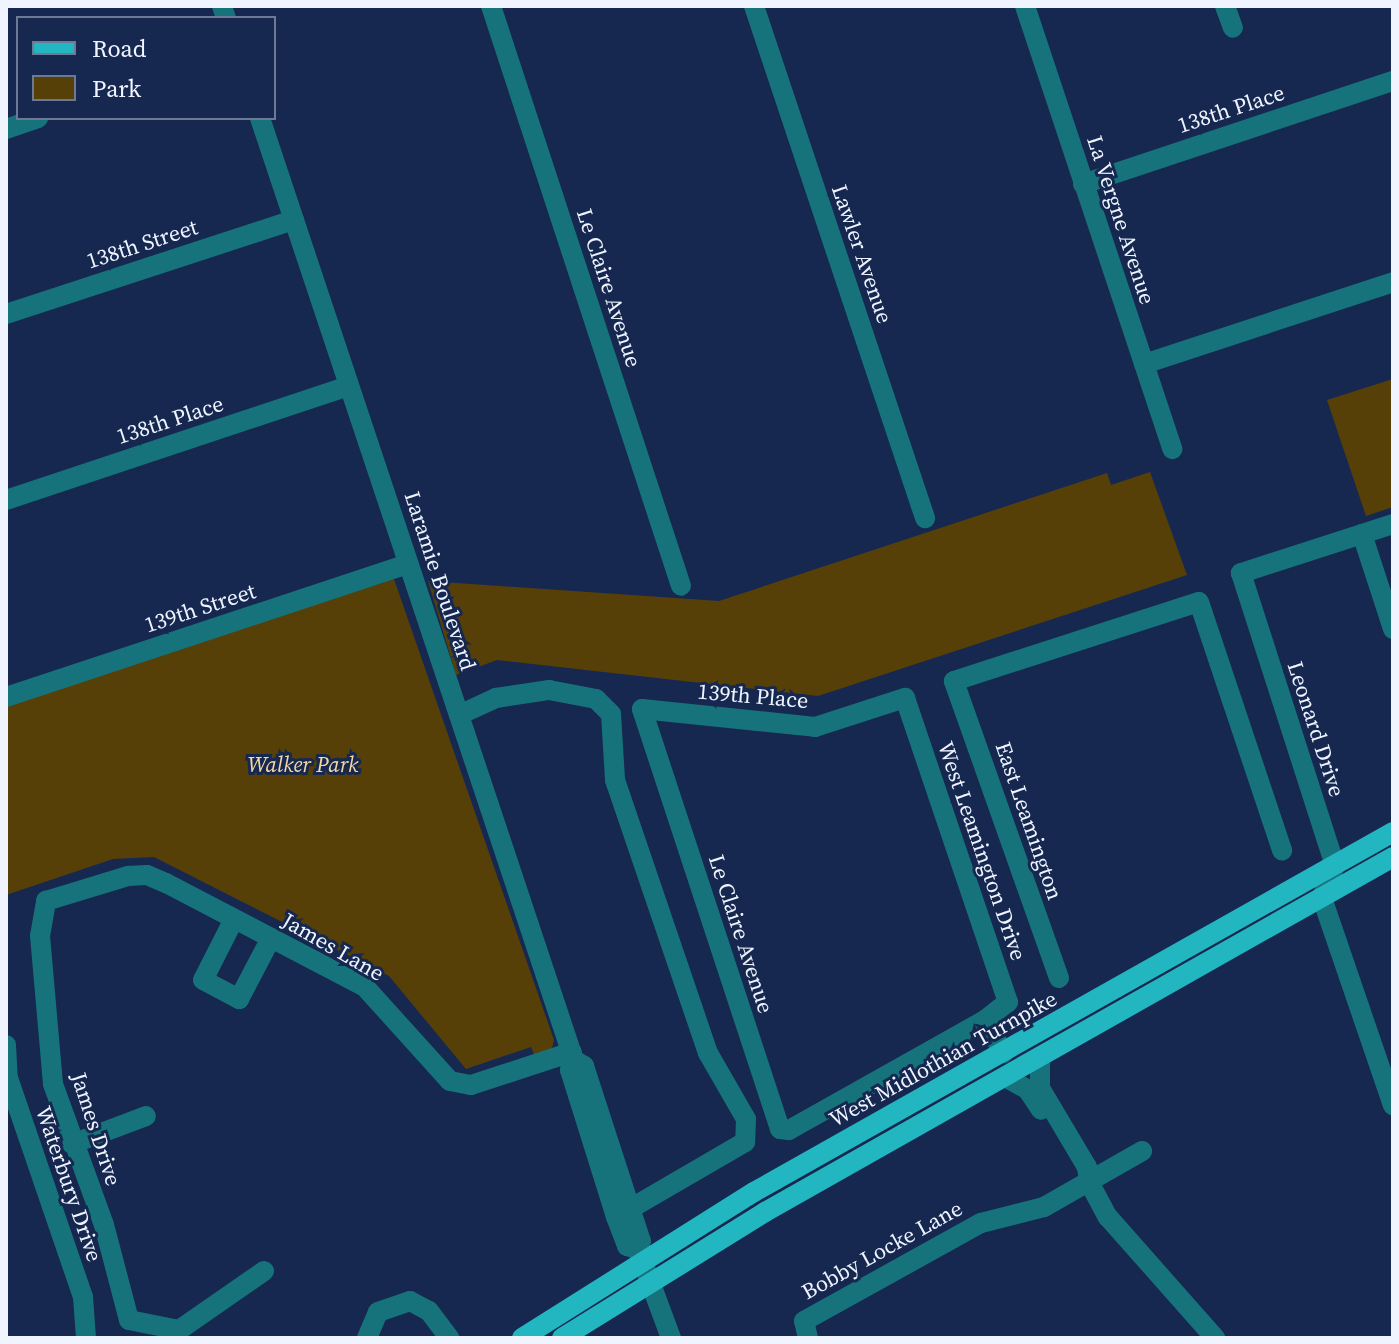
<!DOCTYPE html>
<html>
<head>
<meta charset="utf-8">
<style>
	body { margin:0 }
	#map { position:relative; width:1399px; height:1344px; overflow:hidden; background:#162850; font-family:"Source Serif 4",serif }
	div>[style] { position:absolute }
	.green>* { inset:0; background:#574008 }
	.minor>* { height:20px; margin:-10px; padding:0 10px; transform-origin:10px; border-radius:10px; background:#16737b }
	.major>* { height:20px; margin:-10px; padding:0 10px; transform-origin:10px; border-radius:10px; background:#22b6c1 }
	span { translate:-50% -50%; white-space:nowrap; text-align:center; line-height:1.15; -webkit-text-stroke:6px #162850; paint-order:stroke }
	.street-label { font-size:22px; color:#eff4ff }
	.park-label { font-size:22px; color:#f6d9a2; font-style:italic }
	.frame { position:absolute; inset:0; border:8px solid #eff4ff; pointer-events:none }
	.legend { position:absolute; left:16px; top:16px; width:260px; height:104px; box-sizing:border-box; background:#162850; border:2px solid #6d7a96; margin:0; padding:10px 14px; list-style:none; font-size:24px; color:#eff4ff }
	.legend li { display:flex; align-items:center; gap:16px; height:40px }
	.legend b { width:40px; border:2px solid #6d7a96 }
</style>
</head>
<body>
<div id="map">
	<div class="green">
		<div style="clip-path:polygon(1393px 379px,1393px 507px,1366px 516px,1327px 400px)"></div>
		<div style="clip-path:polygon(1150px 472px,1187px 575px,818px 696px,497px 660px,456px 675px,428px 581px,719px 601px,1107px 473px,1111px 485px)"></div>
		<div style="clip-path:polygon(394px 579px,554px 1040px,551px 1052px,535px 1057px,531px 1047px,466px 1069px,389px 976px,154px 857px,113px 859px,6px 895px,6px 706px)"></div>
	</div>
	<div class="minor">
		<div style="left:222px;top:6px;width:13px;rotate:72deg"></div>
		<div style="left:491px;top:6px;width:610px;rotate:71.86deg"></div>
		<div style="left:754px;top:6px;width:540px;rotate:71.53deg"></div>
		<div style="left:1025px;top:6px;width:467px;rotate:71.6deg"></div>
		<div style="left:1225px;top:6px;width:23px;rotate:70deg"></div>
		<div style="left:260px;top:118px;width:993px;rotate:71.57deg"></div>
		<div style="left:574px;top:1060px;width:12px;rotate:31deg"></div>
		<div style="left:584px;top:1066px;width:184px;rotate:72deg"></div>
		<div style="left:641px;top:1241px;width:9px;rotate:117deg"></div>
		<div style="left:6px;top:129px;width:34px;rotate:-19deg"></div>
		<div style="left:1083px;top:184px;width:327px;rotate:-18.4deg"></div>
		<div style="left:6px;top:314px;width:303px;rotate:-18.1deg"></div>
		<div style="left:1144px;top:364px;width:262px;rotate:-18.2deg"></div>
		<div style="left:6px;top:500px;width:361px;rotate:-18.4deg"></div>
		<div style="left:1393px;top:524px;width:160px;rotate:162.1deg"></div>
		<div style="left:1241px;top:573px;width:307px;rotate:72.2deg"></div>
		<div style="left:1335px;top:865px;width:35px;rotate:112deg"></div>
		<div style="left:1322px;top:898px;width:219px;rotate:71.1deg"></div>
		<div style="left:1362px;top:534px;width:100px;rotate:71.9deg"></div>
		<div style="left:6px;top:697px;width:424px;rotate:-18.3deg"></div>
		<div style="left:459px;top:715px;width:41px;rotate:-24.7deg"></div>
		<div style="left:496px;top:698px;width:54px;rotate:-8.6deg"></div>
		<div style="left:549px;top:690px;width:48px;rotate:10.8deg"></div>
		<div style="left:596px;top:699px;width:21px;rotate:45deg"></div>
		<div style="left:611px;top:714px;width:66px;rotate:86.5deg"></div>
		<div style="left:615px;top:780px;width:288px;rotate:71.2deg"></div>
		<div style="left:708px;top:1053px;width:76px;rotate:60.1deg"></div>
		<div style="left:746px;top:1119px;width:23px;rotate:92deg"></div>
		<div style="left:745px;top:1142px;width:149px;rotate:149.8deg"></div>
		<div style="left:234px;top:919px;width:68px;rotate:116.9deg"></div>
		<div style="left:203px;top:980px;width:41px;rotate:27.8deg"></div>
		<div style="left:239px;top:999px;width:69px;rotate:-62.3deg"></div>
		<div style="left:1059px;top:978px;width:315px;rotate:-109.5deg"></div>
		<div style="left:954px;top:681px;width:257px;rotate:-17.9deg"></div>
		<div style="left:1199px;top:602px;width:262px;rotate:71.5deg"></div>
		<div style="left:985px;top:1020px;width:225px;rotate:150.7deg"></div>
		<div style="left:789px;top:1130px;width:9px;rotate:-174deg"></div>
		<div style="left:780px;top:1129px;width:442px;rotate:-108.2deg"></div>
		<div style="left:642px;top:709px;width:174px;rotate:5.9deg"></div>
		<div style="left:815px;top:727px;width:95px;rotate:-17.9deg"></div>
		<div style="left:905px;top:698px;width:321px;rotate:71.3deg"></div>
		<div style="left:1008px;top:1002px;width:29px;rotate:142deg"></div>
		<div style="left:985px;top:1020px;width:38px;rotate:61deg"></div>
		<div style="left:6px;top:1045px;width:33px;rotate:87deg"></div>
		<div style="left:8px;top:1078px;width:231px;rotate:71.1deg"></div>
		<div style="left:83px;top:1297px;width:41px;rotate:85.8deg"></div>
		<div style="left:1040px;top:1058px;width:30px;rotate:90deg"></div>
		<div style="left:1040px;top:1088px;width:92px;rotate:59.3deg"></div>
		<div style="left:1087px;top:1167px;width:15px;rotate:82deg"></div>
		<div style="left:1089px;top:1182px;width:40px;rotate:62deg"></div>
		<div style="left:1108px;top:1217px;width:162px;rotate:48.5deg"></div>
		<div style="left:574px;top:1060px;width:11px;rotate:112deg"></div>
		<div style="left:570px;top:1070px;width:154px;rotate:72.6deg"></div>
		<div style="left:616px;top:1217px;width:31px;rotate:69deg"></div>
		<div style="left:627px;top:1246px;width:10px;rotate:17deg"></div>
		<div style="left:637px;top:1249px;width:12px;rotate:66deg"></div>
		<div style="left:642px;top:1260px;width:83px;rotate:69.6deg"></div>
		<div style="left:1005px;top:1077px;width:25px;rotate:29deg"></div>
		<div style="left:1027px;top:1089px;width:25px;rotate:56deg"></div>
		<div style="left:72px;top:1144px;width:79px;rotate:-20.7deg"></div>
		<div style="left:264px;top:1271px;width:103px;rotate:145.2deg"></div>
		<div style="left:179px;top:1330px;width:51px;rotate:-168.7deg"></div>
		<div style="left:129px;top:1320px;width:98px;rotate:-104.7deg"></div>
		<div style="left:104px;top:1225px;width:150px;rotate:-109.9deg"></div>
		<div style="left:53px;top:1084px;width:149px;rotate:-95deg"></div>
		<div style="left:40px;top:936px;width:36px;rotate:-80deg"></div>
		<div style="left:46px;top:901px;width:86px;rotate:-17deg"></div>
		<div style="left:128px;top:876px;width:19px;rotate:-3deg"></div>
		<div style="left:147px;top:875px;width:21px;rotate:23deg"></div>
		<div style="left:166px;top:883px;width:225px;rotate:27.6deg"></div>
		<div style="left:365px;top:987px;width:127px;rotate:47.9deg"></div>
		<div style="left:450px;top:1081px;width:21px;rotate:11deg"></div>
		<div style="left:471px;top:1085px;width:106px;rotate:-18.1deg"></div>
		<div style="left:367px;top:1338px;width:28px;rotate:-67deg"></div>
		<div style="left:378px;top:1312px;width:34px;rotate:-19deg"></div>
		<div style="left:410px;top:1301px;width:21px;rotate:28deg"></div>
		<div style="left:429px;top:1311px;width:34px;rotate:53deg"></div>
		<div style="left:808px;top:1338px;width:17px;rotate:-103deg"></div>
		<div style="left:804px;top:1321px;width:202px;rotate:-29deg"></div>
		<div style="left:981px;top:1223px;width:65px;rotate:-14.3deg"></div>
		<div style="left:1044px;top:1207px;width:113px;rotate:-29.7deg"></div>
	</div>
	<div class="major">
		<div style="left:522px;top:1338px;width:274px;rotate:-32.2deg"></div>
		<div style="left:754px;top:1192px;width:733px;rotate:-29.4deg"></div>
		<div style="left:562px;top:1338px;width:239px;rotate:-31.8deg"></div>
		<div style="left:765px;top:1212px;width:721px;rotate:-29.48deg"></div>
	</div>
	<div class="street-label">
		<span style="left:1231px;top:109px;rotate:-18deg">138th Place</span>
		<span style="left:1121px;top:220px;rotate:72deg">La Vergne Avenue</span>
		<span style="left:142px;top:244px;rotate:-18deg">138th Street</span>
		<span style="left:862px;top:254px;rotate:71deg">Lawler Avenue</span>
		<span style="left:609px;top:288px;rotate:72deg">Le Claire Avenue</span>
		<span style="left:170px;top:420px;rotate:-18deg">138th Place</span>
		<span style="left:440px;top:581px;rotate:72deg">Laramie Boulevard</span>
		<span style="left:200px;top:608px;rotate:-18deg">139th Street</span>
		<span style="left:753px;top:696px;rotate:5deg">139th Place</span>
		<span style="left:1316px;top:729px;rotate:72deg">Leonard Drive</span>
		<span style="left:1029px;top:821px;rotate:71deg">East Leamington</span>
		<span style="left:982px;top:851px;rotate:71deg">West Leamington Drive</span>
		<span style="left:741px;top:934px;rotate:72deg">Le Claire Avenue</span>
		<span style="left:333px;top:947px;rotate:30deg">James Lane</span>
		<span style="left:943px;top:1059px;rotate:-29deg">West Midlothian Turnpike</span>
		<span style="left:96px;top:1129px;rotate:72deg">James Drive</span>
		<span style="left:69px;top:1184px;rotate:71deg">Waterbury Drive</span>
		<span style="left:882px;top:1250px;rotate:-29deg">Bobby Locke Lane</span>
	</div>
	<div class="park-label">
		<span style="left:303px;top:765px">Walker Park</span>
	</div>
	<div class="frame"></div>
	<ul class="legend">
	<li><b style="height:10px;background:#22b6c1"></b>Road</li>
	<li><b style="height:22px;background:#574008"></b>Park</li>
	</ul>
</div>
</body>
</html>
